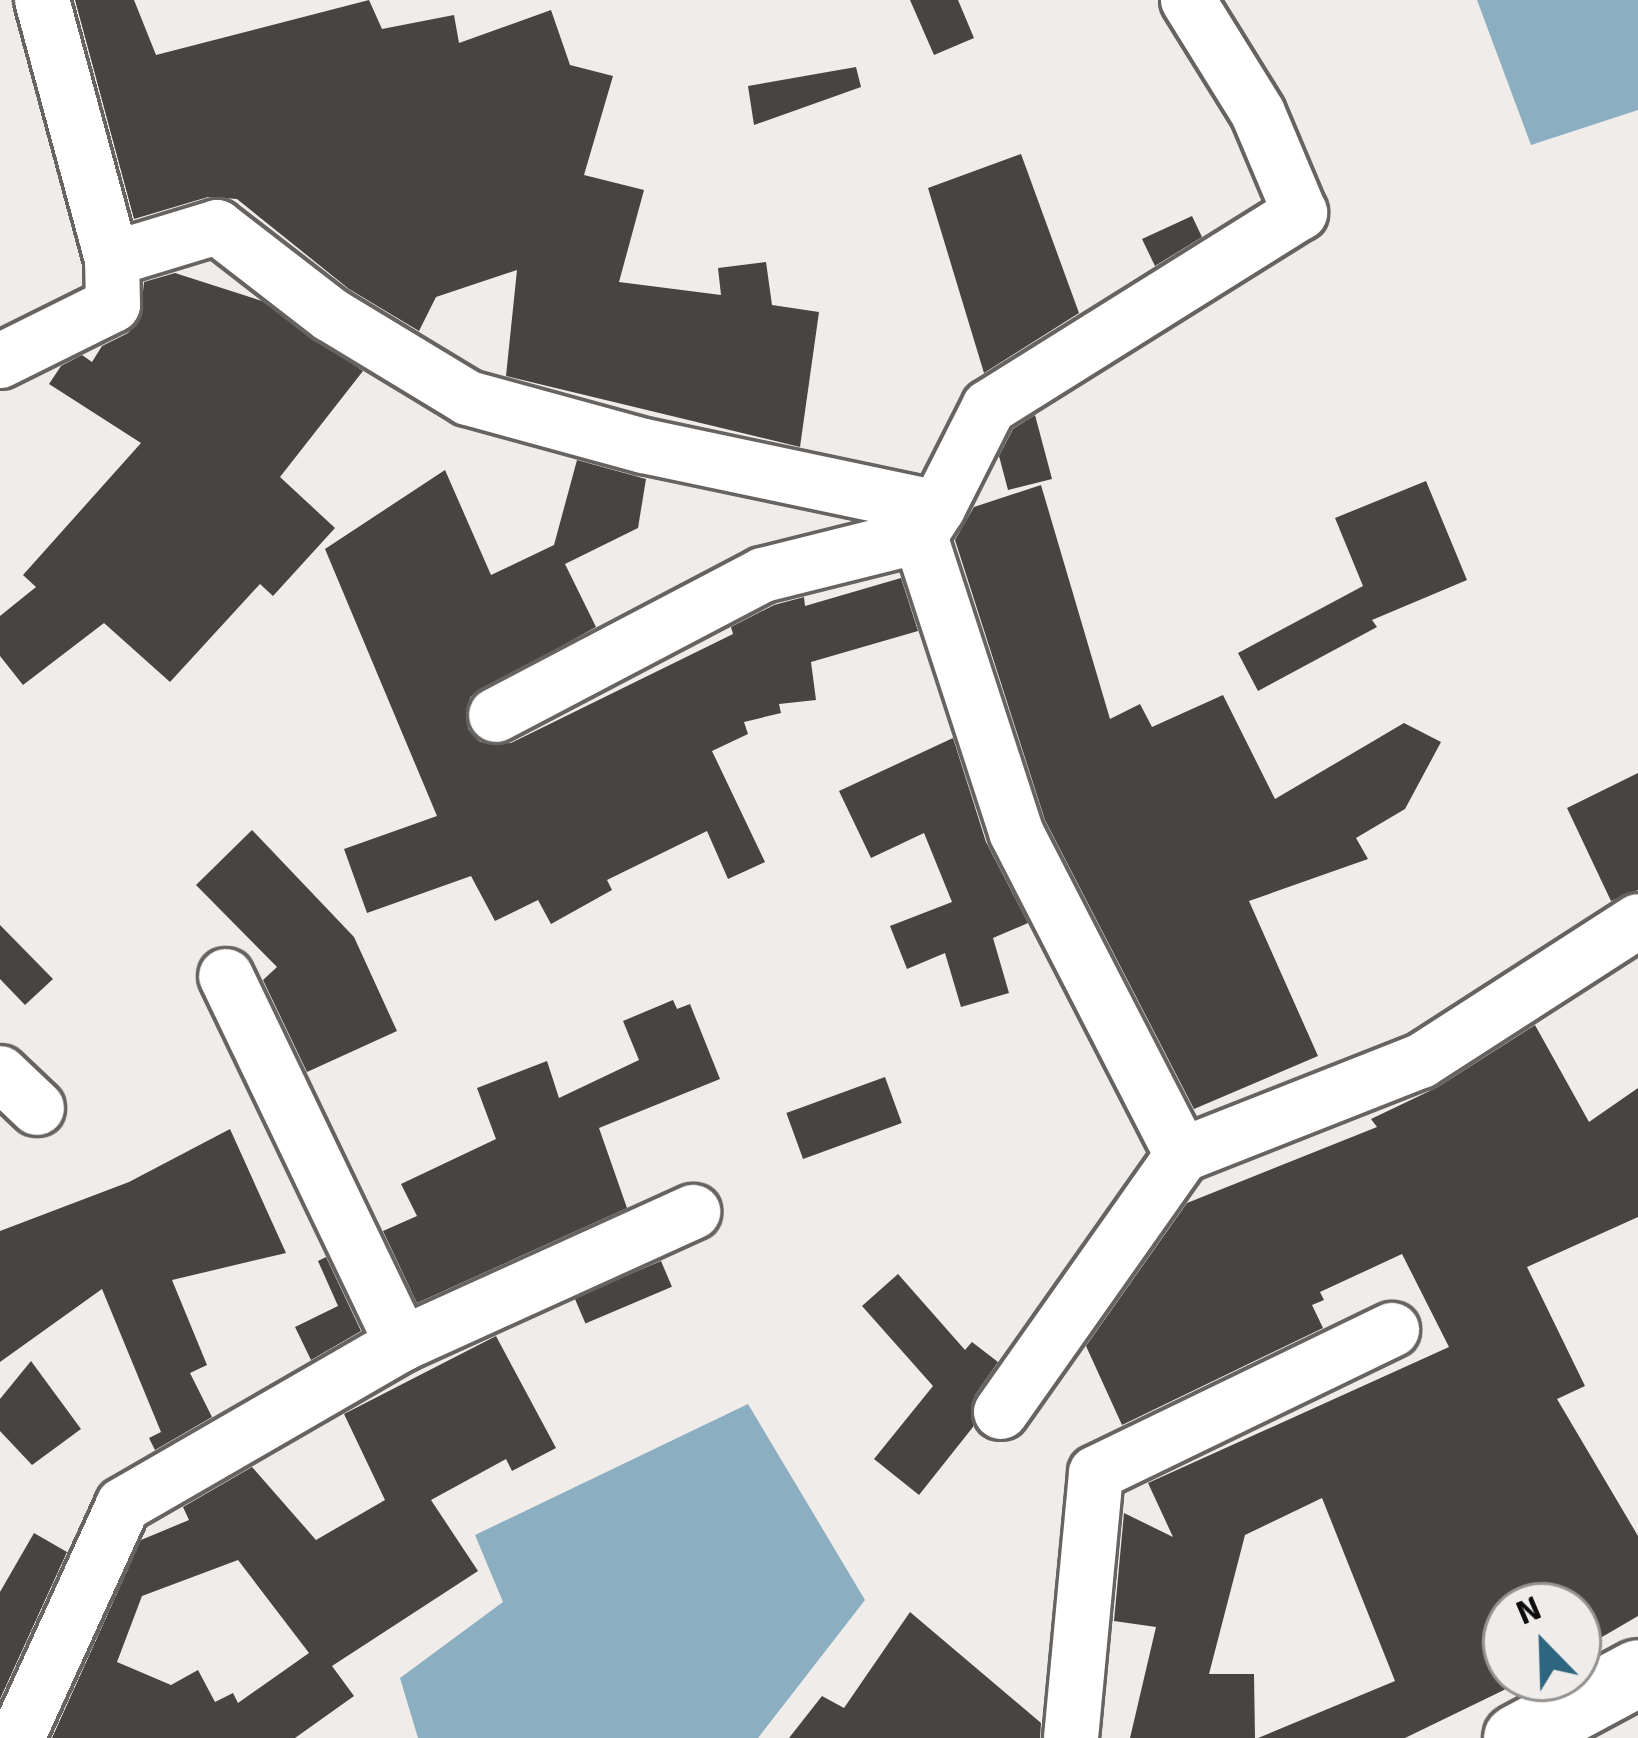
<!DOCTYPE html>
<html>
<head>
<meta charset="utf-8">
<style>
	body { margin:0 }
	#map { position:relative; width:1638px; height:1738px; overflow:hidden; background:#efecea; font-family:Signika,sans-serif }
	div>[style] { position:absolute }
	.water>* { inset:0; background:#8baec1 }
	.building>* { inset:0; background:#474442; transform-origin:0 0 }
	.roads { filter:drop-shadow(3px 0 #666361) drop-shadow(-3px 0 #666361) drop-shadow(0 3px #666361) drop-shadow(0 -3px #666361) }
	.minor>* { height:54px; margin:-27px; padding:0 27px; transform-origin:27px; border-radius:27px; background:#fff }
	.major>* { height:66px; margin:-33px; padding:0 33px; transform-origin:33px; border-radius:33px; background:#fff }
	span { translate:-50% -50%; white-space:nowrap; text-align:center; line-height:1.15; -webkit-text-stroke:12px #efecea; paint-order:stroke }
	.north { position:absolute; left:1482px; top:1582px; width:120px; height:120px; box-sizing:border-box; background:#efecea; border:3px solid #959392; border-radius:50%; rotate:337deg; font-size:33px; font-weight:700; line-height:48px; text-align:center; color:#0e0d0d }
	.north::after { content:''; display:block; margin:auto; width:42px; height:54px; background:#2e6680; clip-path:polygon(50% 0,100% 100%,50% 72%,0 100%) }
</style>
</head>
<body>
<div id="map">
	<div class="water">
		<div style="clip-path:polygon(1477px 0,1638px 0,1638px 110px,1531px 145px)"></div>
		<div style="clip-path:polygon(748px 1404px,865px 1600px,758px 1738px,418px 1738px,400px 1678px,503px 1602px,475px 1535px)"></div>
	</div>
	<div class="building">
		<div style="clip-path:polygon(75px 0,134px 0,156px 55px,369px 0,382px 29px,454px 15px,459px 43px,551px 10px,570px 65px,613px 76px,584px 175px,644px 190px,619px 282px,721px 295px,718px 268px,766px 262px,772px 305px,819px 312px,800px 447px,506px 376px,517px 270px,436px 297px,419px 331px,349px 289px,237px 199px,208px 197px,134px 219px)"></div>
		<div style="clip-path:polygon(910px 0,958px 0,974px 38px,934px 55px)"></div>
		<div style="clip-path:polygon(856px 67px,861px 87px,754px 125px,748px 86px)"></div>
		<div style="clip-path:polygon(1021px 154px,1079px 313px,984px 373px,928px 188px)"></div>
		<div style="clip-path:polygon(1192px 216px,1202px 237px,1155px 266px,1142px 239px)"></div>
		<div style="clip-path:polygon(175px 273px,262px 301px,363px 371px,280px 477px,335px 528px,273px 596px,260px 584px,170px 682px,104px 623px,23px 685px,0 656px,0 616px,36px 587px,23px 575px,141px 443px,49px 384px,61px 366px,82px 355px,92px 362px,102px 346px,128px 333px,140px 320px,144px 282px)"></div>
		<div style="clip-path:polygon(1035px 415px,1052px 479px,1008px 490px,999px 456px,1013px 429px)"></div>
		<div style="clip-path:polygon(577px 460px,646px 479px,638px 528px,565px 564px,596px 627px,470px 697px,468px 729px,480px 742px,511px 743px,733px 634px,731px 627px,774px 605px,804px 597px,805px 606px,901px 578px,918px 631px,811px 662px,816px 700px,779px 704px,781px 713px,744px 722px,748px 734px,712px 751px,765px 862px,728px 879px,707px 831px,607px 880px,612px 890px,551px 924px,538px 900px,495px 921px,471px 876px,367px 913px,344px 849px,437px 816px,325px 549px,445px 470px,491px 575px,554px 545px)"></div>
		<div style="clip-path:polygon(1426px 481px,1467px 580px,1372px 620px,1377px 627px,1258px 691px,1238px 653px,1363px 586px,1335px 518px)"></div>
		<div style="clip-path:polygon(1041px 485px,1110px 719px,1140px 704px,1152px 727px,1223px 695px,1275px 799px,1404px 723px,1441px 742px,1405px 809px,1356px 838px,1368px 859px,1249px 901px,1318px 1056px,1194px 1109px,1045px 820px,955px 540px,974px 507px)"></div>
		<div style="clip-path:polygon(953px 738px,986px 842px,1028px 923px,993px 938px,1009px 993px,961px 1007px,945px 953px,907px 969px,890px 926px,952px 902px,924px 833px,871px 858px,839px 791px)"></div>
		<div style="clip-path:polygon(1638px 773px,1638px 890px,1611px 901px,1567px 808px)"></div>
		<div style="clip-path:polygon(252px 830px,354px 937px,397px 1031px,307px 1072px,263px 980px,277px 967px,196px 885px)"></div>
		<div style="clip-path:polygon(0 925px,53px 979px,25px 1005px,0 979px)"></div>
		<div style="clip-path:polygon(673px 1000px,677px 1009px,690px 1004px,720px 1079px,599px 1128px,627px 1208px,417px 1303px,383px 1231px,417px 1216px,401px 1184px,496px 1139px,477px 1088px,547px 1061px,559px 1098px,639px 1060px,623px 1021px)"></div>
		<div style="clip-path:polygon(1535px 1025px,1589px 1122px,1638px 1088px,1638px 1217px,1527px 1267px,1585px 1386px,1557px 1399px,1638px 1536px,1638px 1616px,1578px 1651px,1578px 1606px,1506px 1606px,1506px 1689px,1405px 1738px,1258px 1738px,1395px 1681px,1322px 1498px,1245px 1535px,1209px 1674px,1254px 1674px,1255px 1738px,1130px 1738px,1156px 1627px,1114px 1621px,1124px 1513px,1173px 1537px,1148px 1483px,1449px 1347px,1402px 1254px,1320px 1292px,1324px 1300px,1312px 1305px,1323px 1328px,1122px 1425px,1086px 1346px,1187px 1203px,1377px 1127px,1371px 1119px,1438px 1087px)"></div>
		<div style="left:885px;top:1077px;width:49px;height:105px;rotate:70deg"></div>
		<div style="clip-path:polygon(230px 1129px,286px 1253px,172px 1280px,207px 1365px,190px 1373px,212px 1417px,155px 1450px,149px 1438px,161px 1432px,102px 1289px,0 1362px,0 1231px,129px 1182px)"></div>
		<div style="clip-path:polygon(326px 1257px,361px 1331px,311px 1360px,295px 1327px,338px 1306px,318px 1261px)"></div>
		<div style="left:661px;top:1261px;width:28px;height:94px;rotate:67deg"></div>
		<div style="clip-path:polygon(898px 1274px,965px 1350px,972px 1342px,998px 1362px,975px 1395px,973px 1427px,919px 1495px,874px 1459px,933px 1386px,862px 1306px)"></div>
		<div style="clip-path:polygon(evenodd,496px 1336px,556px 1448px,512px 1471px,506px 1459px,431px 1500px,478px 1571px,332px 1666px,354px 1696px,295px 1738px,52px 1738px,141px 1540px,189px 1520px,183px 1507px,252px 1467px,316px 1540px,385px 1500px,344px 1414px,496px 1336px,238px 1560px,309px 1653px,238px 1703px,233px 1693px,215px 1702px,198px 1670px,171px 1685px,117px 1662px,142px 1596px,238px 1560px)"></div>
		<div style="clip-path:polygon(31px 1361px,81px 1429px,32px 1465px,0 1431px,0 1399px)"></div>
		<div style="clip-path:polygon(34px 1533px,67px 1552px,0 1699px,0 1592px)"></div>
		<div style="clip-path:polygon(910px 1612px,1041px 1723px,1040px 1738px,789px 1738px,822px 1696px,844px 1708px)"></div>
	</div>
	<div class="roads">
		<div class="minor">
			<div style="left:42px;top:0;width:268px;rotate:74.9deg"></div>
			<div style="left:0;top:361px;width:126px;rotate:-26.4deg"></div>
			<div style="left:113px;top:305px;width:46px;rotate:-91.2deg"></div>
			<div style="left:112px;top:259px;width:110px;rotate:-16.9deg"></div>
			<div style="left:217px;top:227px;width:144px;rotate:37.7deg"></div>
			<div style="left:331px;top:315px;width:160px;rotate:31.2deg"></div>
			<div style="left:468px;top:398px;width:182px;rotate:15.3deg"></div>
			<div style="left:644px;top:446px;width:300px;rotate:11.9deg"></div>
			<div style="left:938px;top:508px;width:113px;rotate:-63.2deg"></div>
			<div style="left:989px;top:407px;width:367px;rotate:-32deg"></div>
			<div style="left:1300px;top:213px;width:108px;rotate:-112.8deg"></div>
			<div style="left:1258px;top:113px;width:133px;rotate:-121.8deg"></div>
			<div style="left:938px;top:508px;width:33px;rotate:123deg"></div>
			<div style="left:920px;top:536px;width:311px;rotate:72deg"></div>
			<div style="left:1016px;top:832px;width:363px;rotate:62.8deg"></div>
			<div style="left:496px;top:715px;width:301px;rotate:-27.7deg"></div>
			<div style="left:763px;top:575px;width:162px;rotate:-14deg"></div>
			<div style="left:226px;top:976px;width:408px;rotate:64.4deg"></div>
			<div style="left:0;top:1073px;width:51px;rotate:43.4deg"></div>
			<div style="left:1001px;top:1412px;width:314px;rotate:-54.8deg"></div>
			<div style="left:1182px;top:1155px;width:257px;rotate:-21.5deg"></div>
			<div style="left:1421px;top:1061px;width:258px;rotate:-32.8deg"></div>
			<div style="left:17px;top:1738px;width:256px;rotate:-65.5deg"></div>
			<div style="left:123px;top:1505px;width:322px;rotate:-30deg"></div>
			<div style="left:402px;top:1344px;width:320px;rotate:-24.4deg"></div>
			<div style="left:1071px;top:1738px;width:266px;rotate:-84.6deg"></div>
			<div style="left:1096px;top:1473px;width:329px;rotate:-25.8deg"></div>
		</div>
		<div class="major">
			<div style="left:1517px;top:1738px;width:137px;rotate:-28.2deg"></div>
		</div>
	</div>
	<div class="north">N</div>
</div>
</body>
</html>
